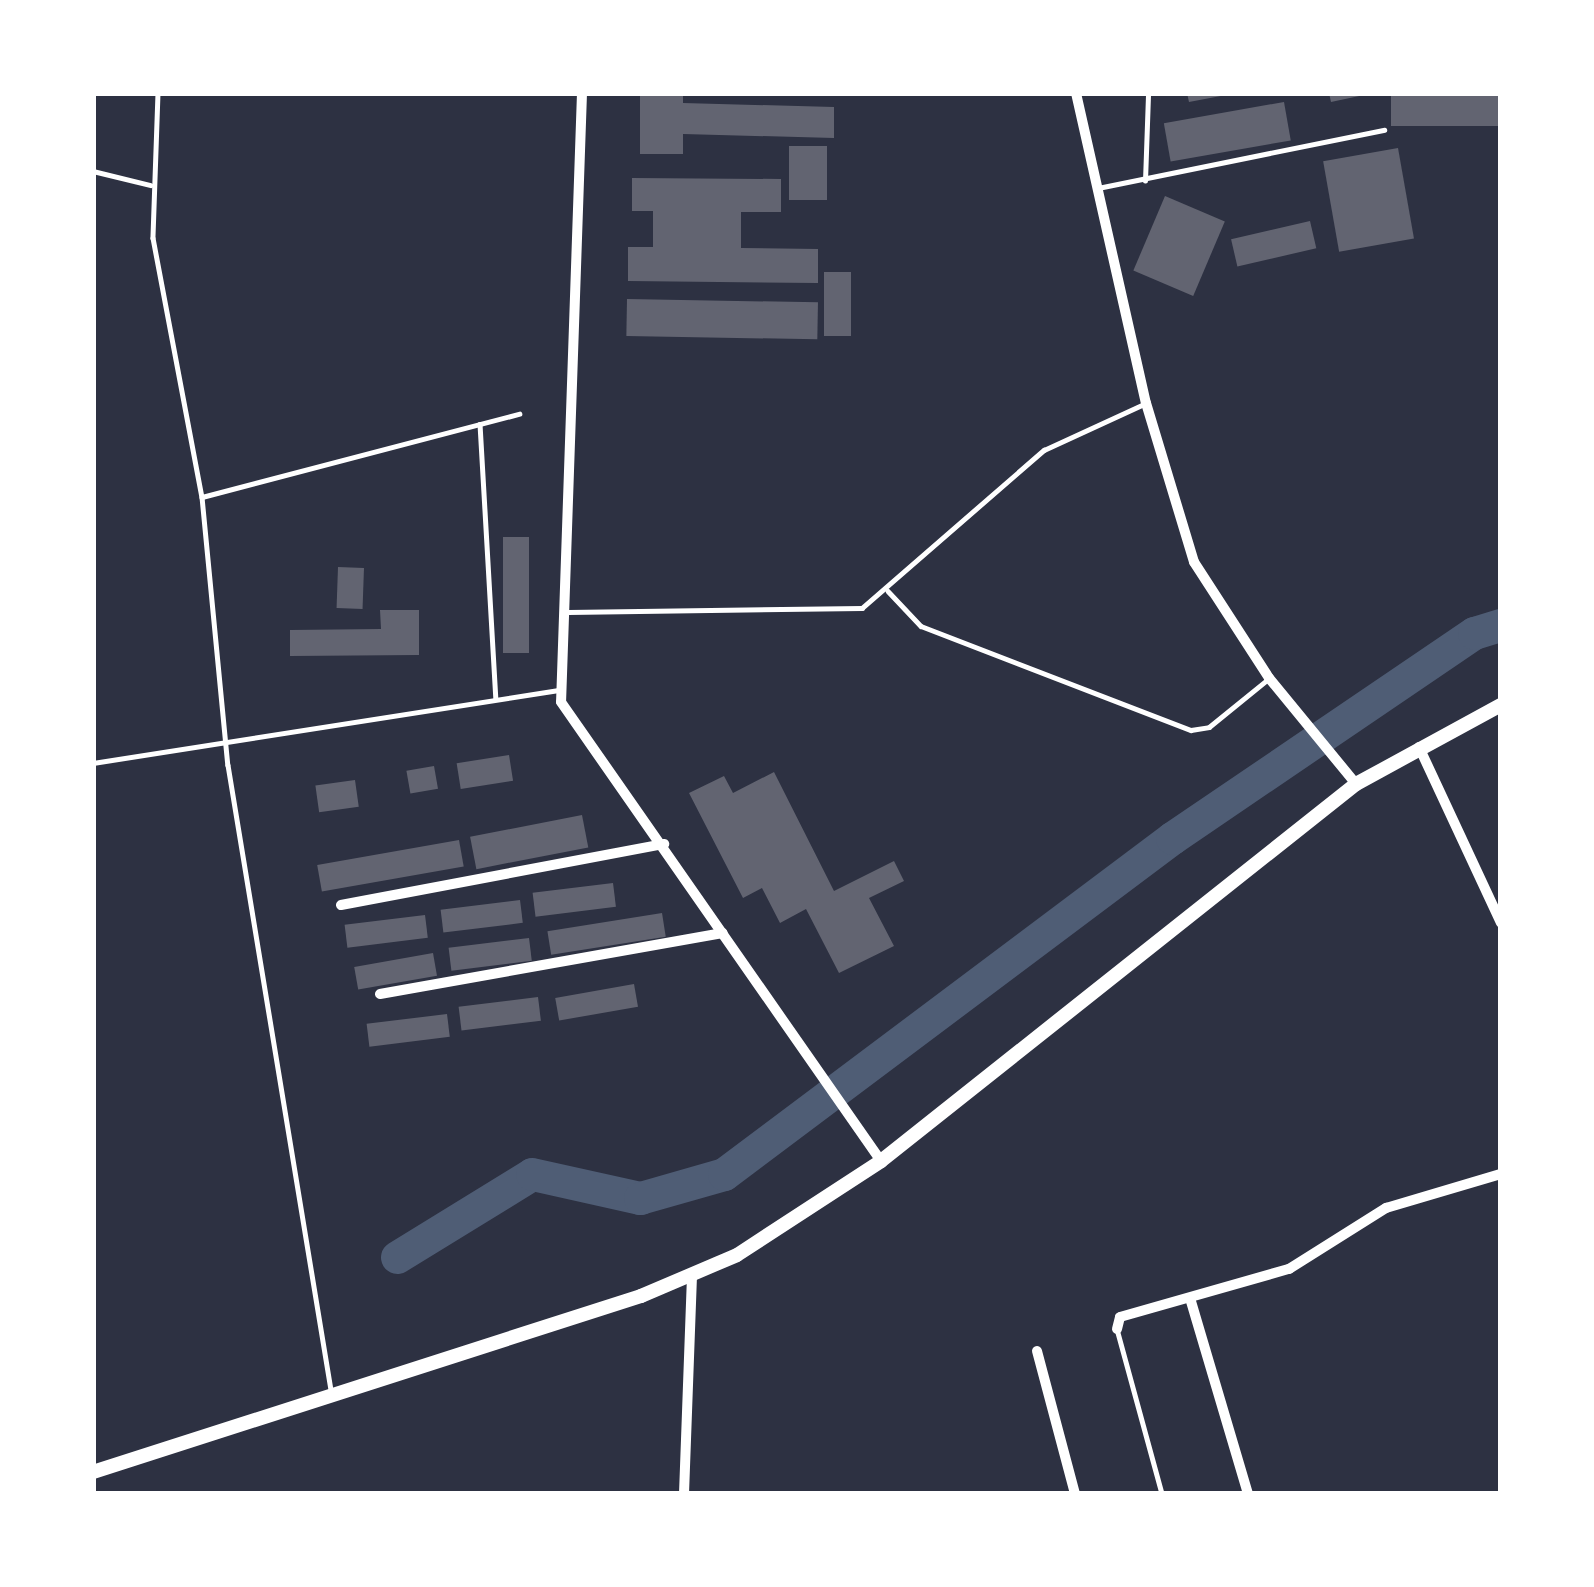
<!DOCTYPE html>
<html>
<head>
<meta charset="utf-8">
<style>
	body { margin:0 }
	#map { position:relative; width:1594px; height:1587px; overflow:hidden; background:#2d3142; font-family:Inter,sans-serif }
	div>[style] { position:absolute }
	.river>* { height:33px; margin:-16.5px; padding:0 16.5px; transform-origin:16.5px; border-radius:16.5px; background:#4f5d75 }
	.building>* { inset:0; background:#626471; transform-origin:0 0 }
	.service>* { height:4.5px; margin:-2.25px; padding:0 2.25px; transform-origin:2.25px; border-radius:2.25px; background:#fff }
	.minor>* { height:10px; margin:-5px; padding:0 5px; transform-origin:5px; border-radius:5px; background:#fff }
	.tertiary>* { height:14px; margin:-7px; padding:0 7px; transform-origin:7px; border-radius:7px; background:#fff }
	span { translate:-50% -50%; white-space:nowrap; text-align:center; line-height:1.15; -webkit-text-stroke:12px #fff; paint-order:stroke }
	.frame { position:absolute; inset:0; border:96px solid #fff; pointer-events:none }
</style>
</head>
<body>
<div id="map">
	<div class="river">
		<div style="left:397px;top:1257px;width:158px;rotate:-31.6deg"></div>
		<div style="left:532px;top:1174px;width:111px;rotate:12.5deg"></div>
		<div style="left:640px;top:1198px;width:87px;rotate:-15.9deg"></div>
		<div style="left:724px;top:1174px;width:560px;rotate:-36.87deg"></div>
		<div style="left:1172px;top:838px;width:365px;rotate:-34.2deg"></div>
		<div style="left:1474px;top:633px;width:28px;rotate:-17deg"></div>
	</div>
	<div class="building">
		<div style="clip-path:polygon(640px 93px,683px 93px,683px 103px,834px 107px,834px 138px,683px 134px,683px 154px,640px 154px)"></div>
		<div style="clip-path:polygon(1187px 93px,1225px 93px,1226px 95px,1189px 102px)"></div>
		<div style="clip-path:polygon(1329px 93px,1364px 93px,1364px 95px,1331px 102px)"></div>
		<div style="left:1501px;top:95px;width:31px;height:110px;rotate:90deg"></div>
		<div style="left:1284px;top:102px;width:39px;height:122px;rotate:80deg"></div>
		<div style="left:789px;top:146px;width:38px;height:54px"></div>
		<div style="left:1398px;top:148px;width:92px;height:76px;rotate:80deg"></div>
		<div style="clip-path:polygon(632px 178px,781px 179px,781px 212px,741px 212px,741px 248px,818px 249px,818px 283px,628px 281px,628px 247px,653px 247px,653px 211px,632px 211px)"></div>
		<div style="left:1165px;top:196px;width:65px;height:81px;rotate:23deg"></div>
		<div style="left:1310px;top:221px;width:28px;height:81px;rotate:77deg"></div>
		<div style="left:824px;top:272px;width:27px;height:64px"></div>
		<div style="left:627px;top:299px;width:191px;height:37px;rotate:1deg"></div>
		<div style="left:503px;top:537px;width:26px;height:116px"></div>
		<div style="left:338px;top:567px;width:26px;height:41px;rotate:2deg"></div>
		<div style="clip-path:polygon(380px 610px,419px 610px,419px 655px,290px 656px,290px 630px,381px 629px)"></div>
		<div style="left:509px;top:755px;width:26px;height:53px;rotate:81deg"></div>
		<div style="left:434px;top:766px;width:23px;height:28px;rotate:80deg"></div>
		<div style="clip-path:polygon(774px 772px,834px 891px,894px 861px,904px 881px,869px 898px,894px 946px,839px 973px,806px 909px,780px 923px,762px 888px,743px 898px,689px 793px,724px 776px,733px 793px)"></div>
		<div style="left:355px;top:780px;width:27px;height:40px;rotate:82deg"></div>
		<div style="left:582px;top:815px;width:33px;height:114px;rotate:79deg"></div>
		<div style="left:459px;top:840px;width:27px;height:144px;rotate:80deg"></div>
		<div style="left:613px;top:883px;width:24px;height:81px;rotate:83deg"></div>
		<div style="left:520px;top:900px;width:23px;height:80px;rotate:83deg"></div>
		<div style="left:662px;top:913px;width:24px;height:116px;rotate:81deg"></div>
		<div style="left:425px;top:915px;width:23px;height:81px;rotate:83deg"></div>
		<div style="left:529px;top:938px;width:23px;height:81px;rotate:83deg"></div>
		<div style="left:433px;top:953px;width:23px;height:80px;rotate:80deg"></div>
		<div style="left:634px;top:984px;width:23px;height:80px;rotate:80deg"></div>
		<div style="left:538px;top:997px;width:24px;height:80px;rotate:83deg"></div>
		<div style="left:447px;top:1014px;width:23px;height:81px;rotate:83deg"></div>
	</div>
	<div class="service">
		<div style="left:158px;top:93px;width:145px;rotate:92deg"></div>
		<div style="left:153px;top:238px;width:264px;rotate:79.3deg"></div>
		<div style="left:202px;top:497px;width:269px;rotate:84.5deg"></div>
		<div style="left:228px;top:765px;width:633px;rotate:80.64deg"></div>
		<div style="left:93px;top:171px;width:59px;rotate:13.8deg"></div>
		<div style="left:1145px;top:181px;width:88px;rotate:-88deg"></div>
		<div style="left:1098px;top:188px;width:292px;rotate:-11.5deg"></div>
		<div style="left:480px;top:424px;width:275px;rotate:86.7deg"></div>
		<div style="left:202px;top:497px;width:328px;rotate:-14.7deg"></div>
		<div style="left:888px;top:591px;width:48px;rotate:46.7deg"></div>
		<div style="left:921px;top:626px;width:289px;rotate:21.1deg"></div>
		<div style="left:1191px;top:730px;width:18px;rotate:-9deg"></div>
		<div style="left:1209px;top:727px;width:75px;rotate:-39deg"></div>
		<div style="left:568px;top:612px;width:294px;rotate:-0.8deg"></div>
		<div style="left:862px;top:608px;width:241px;rotate:-41deg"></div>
		<div style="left:1044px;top:450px;width:112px;rotate:-24.7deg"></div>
		<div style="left:93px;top:763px;width:471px;rotate:-8.9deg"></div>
		<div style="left:1117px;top:1329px;width:171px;rotate:74.7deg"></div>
	</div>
	<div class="minor">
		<div style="left:582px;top:93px;width:609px;rotate:91.97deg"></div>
		<div style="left:561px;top:702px;width:560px;rotate:55.12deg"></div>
		<div style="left:1076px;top:93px;width:318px;rotate:77.3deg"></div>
		<div style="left:1146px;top:403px;width:166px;rotate:73.2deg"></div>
		<div style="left:1194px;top:562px;width:138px;rotate:57.1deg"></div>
		<div style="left:1269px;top:678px;width:137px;rotate:50.6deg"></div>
		<div style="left:1419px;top:747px;width:194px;rotate:65deg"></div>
		<div style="left:341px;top:905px;width:329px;rotate:-10.7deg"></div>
		<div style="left:380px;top:994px;width:348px;rotate:-10.1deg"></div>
		<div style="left:1190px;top:1298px;width:204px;rotate:73.5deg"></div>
		<div style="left:1117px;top:1329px;width:12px;rotate:-76deg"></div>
		<div style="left:1120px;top:1317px;width:176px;rotate:-15.9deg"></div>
		<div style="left:1289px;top:1269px;width:115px;rotate:-32.2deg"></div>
		<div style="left:1386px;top:1208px;width:120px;rotate:-16.5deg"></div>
		<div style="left:1037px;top:1351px;width:148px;rotate:75.1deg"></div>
		<div style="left:684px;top:1494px;width:216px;rotate:-87.9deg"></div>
	</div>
	<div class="tertiary">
		<div style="left:93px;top:1472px;width:576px;rotate:-17.81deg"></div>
		<div style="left:641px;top:1296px;width:104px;rotate:-23.1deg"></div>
		<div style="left:737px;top:1255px;width:172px;rotate:-33.1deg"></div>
		<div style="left:881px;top:1161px;width:606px;rotate:-38.44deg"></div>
		<div style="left:1356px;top:784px;width:165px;rotate:-28.6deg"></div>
	</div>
	<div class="frame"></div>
</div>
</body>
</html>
